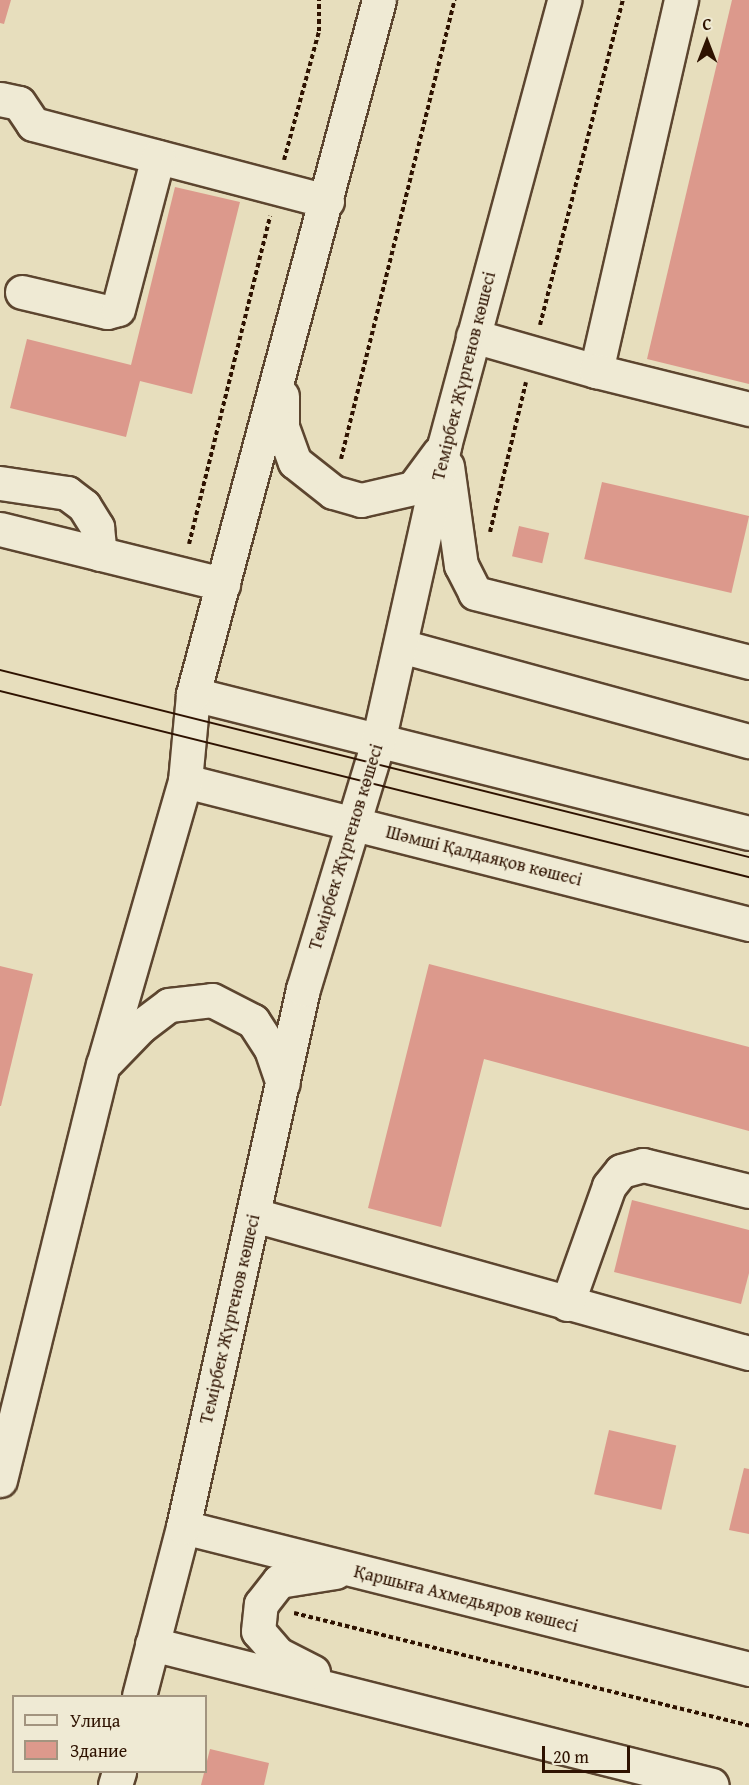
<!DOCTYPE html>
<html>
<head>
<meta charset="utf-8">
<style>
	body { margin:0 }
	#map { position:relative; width:749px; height:1785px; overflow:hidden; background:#e7debd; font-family:"Gentium Book Plus",serif }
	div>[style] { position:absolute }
	.building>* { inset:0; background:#dc998c; transform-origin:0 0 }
	.path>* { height:4px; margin-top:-2px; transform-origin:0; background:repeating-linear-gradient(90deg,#2e1200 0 4.5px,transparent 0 7.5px) }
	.roads { filter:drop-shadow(2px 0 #5c452f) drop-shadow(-2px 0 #5c452f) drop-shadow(0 2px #5c452f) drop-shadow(0 -2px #5c452f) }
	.minor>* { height:33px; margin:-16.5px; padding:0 16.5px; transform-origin:16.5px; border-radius:16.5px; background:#efead4 }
	.tram>* { height:1.5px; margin:-0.75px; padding:0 0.75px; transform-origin:0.75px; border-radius:0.75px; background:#2e1200 }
	span { translate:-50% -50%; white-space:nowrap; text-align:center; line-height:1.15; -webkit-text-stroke:5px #efead4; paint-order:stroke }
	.street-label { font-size:18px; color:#2e1200 }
	.legend { position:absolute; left:12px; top:1695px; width:195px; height:78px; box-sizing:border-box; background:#efead4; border:2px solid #a2947f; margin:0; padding:8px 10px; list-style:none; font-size:18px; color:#2e1200 }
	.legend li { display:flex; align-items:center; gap:12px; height:30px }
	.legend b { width:30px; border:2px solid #a2947f }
	.north { position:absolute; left:677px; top:12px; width:60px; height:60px; -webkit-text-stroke:4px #efead4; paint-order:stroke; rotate:0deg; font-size:16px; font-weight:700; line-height:24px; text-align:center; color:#2e1200 }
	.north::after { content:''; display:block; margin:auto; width:21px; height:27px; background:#2e1200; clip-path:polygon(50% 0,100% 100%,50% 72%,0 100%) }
	.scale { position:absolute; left:542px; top:1746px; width:88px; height:27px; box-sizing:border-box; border:3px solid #2e1200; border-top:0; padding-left:8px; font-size:18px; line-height:21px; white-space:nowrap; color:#2e1200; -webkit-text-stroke:4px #efead4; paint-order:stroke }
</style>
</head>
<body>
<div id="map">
	<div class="building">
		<div style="clip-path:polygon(0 0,11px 0,4px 24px,0 23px)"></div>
		<div style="clip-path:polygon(732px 0,749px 0,749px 384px,647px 359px)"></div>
		<div style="clip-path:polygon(175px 187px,240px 202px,192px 394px,140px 381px,126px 437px,10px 408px,27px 339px,131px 365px)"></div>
		<div style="left:602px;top:482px;width:151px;height:79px;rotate:13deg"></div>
		<div style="left:519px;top:526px;width:31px;height:31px;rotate:13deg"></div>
		<div style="clip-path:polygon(429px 964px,749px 1047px,749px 1131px,484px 1059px,441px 1227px,368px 1208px)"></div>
		<div style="clip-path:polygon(0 966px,33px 974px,1px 1106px,0 1106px)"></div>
		<div style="clip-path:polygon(632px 1200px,749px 1230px,749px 1273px,741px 1304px,614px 1272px)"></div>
		<div style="left:609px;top:1430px;width:69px;height:66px;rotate:13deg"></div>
		<div style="clip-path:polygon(744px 1468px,749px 1469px,749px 1534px,729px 1530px)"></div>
		<div style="clip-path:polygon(210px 1749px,269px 1763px,264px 1785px,201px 1785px)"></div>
	</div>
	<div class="path">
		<div style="left:284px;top:160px;width:134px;rotate:-74.8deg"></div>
		<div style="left:319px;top:31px;width:31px;rotate:-90deg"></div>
		<div style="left:540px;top:325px;width:335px;rotate:-75.7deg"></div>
		<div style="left:341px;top:459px;width:473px;rotate:-76.1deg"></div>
		<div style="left:490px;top:532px;width:154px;rotate:-76.5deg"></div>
		<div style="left:189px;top:544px;width:338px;rotate:-76.1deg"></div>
		<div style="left:294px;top:1613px;width:469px;rotate:13.9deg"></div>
	</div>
	<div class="roads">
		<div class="minor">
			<div style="left:0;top:99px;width:19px;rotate:12deg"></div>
			<div style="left:19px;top:103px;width:25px;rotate:56deg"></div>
			<div style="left:33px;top:124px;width:304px;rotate:14.7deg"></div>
			<div style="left:22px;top:292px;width:87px;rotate:13.2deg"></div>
			<div style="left:107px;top:312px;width:11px;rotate:-15deg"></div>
			<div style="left:118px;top:309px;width:157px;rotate:-75.3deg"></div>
			<div style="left:473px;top:336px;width:128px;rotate:15.9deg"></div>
			<div style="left:596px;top:371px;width:381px;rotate:-77.1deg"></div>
			<div style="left:596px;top:371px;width:158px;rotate:13.9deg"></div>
			<div style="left:282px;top:396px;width:31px;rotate:90deg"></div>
			<div style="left:282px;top:427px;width:37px;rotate:70deg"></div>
			<div style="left:295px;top:462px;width:48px;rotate:38.3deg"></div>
			<div style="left:333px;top:492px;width:29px;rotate:16deg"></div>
			<div style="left:361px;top:500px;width:53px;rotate:-13deg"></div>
			<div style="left:413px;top:488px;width:44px;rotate:-53.4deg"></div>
			<div style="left:447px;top:466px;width:100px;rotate:82deg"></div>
			<div style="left:461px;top:565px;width:31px;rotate:63deg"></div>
			<div style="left:475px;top:593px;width:283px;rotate:14.1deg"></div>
			<div style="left:0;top:483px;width:68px;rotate:8.5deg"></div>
			<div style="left:67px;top:493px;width:21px;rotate:37deg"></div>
			<div style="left:84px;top:506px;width:25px;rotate:58deg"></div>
			<div style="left:97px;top:527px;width:27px;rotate:84deg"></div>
			<div style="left:0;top:529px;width:230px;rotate:13.9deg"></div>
			<div style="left:401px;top:646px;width:361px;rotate:15.3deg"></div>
			<div style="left:193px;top:694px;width:573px;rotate:14.04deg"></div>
			<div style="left:185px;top:781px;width:582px;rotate:14.23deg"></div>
			<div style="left:107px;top:1061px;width:49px;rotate:-45.8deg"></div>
			<div style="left:141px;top:1026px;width:35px;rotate:-37deg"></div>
			<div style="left:169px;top:1005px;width:43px;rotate:-6.6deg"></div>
			<div style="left:212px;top:1000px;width:46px;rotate:27.1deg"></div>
			<div style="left:253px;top:1021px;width:33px;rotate:57deg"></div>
			<div style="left:271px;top:1049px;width:36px;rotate:71deg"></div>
			<div style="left:254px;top:1215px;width:514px;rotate:15.58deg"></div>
			<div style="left:567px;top:1304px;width:125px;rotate:-70.4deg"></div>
			<div style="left:609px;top:1186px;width:19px;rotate:-51deg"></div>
			<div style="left:621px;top:1171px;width:23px;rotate:-15deg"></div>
			<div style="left:643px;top:1165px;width:109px;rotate:13.8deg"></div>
			<div style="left:0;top:1480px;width:428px;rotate:-76.1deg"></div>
			<div style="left:103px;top:1065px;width:296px;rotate:-73.9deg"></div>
			<div style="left:185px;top:781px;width:87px;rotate:-84.7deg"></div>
			<div style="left:193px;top:694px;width:718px;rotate:-75deg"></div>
			<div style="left:183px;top:1527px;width:584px;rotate:14.08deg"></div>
			<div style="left:152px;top:1644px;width:577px;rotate:14.13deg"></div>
			<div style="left:313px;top:1672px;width:39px;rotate:-153deg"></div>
			<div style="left:278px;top:1654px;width:30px;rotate:-131deg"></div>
			<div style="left:258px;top:1631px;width:27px;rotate:-84deg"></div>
			<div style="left:261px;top:1604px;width:29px;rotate:-52deg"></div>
			<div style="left:279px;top:1581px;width:57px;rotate:-9.1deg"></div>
			<div style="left:139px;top:1696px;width:175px;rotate:-75.4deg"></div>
			<div style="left:183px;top:1527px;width:551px;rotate:-77.43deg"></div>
			<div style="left:303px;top:989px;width:258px;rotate:-73.1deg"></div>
			<div style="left:378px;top:742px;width:303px;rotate:-77.4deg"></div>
			<div style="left:444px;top:446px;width:462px;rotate:-74.9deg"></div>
			<div style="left:115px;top:1785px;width:14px;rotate:-73deg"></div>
		</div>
	</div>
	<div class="tram">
		<div style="left:0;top:670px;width:772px;rotate:14.02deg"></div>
		<div style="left:0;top:691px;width:772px;rotate:13.95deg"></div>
	</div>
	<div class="street-label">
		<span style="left:464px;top:376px;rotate:-76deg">Темірбек Жүргенов көшесі</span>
		<span style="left:346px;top:847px;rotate:-73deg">Темірбек Жүргенов көшесі</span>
		<span style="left:484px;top:856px;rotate:14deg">Шәмші Қалдаяқов көшесі</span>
		<span style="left:230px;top:1319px;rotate:-77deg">Темірбек Жүргенов көшесі</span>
		<span style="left:466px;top:1599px;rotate:14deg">Қаршыға Ахмедьяров көшесі</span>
	</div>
	<ul class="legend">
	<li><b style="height:8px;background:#efead4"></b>Улица</li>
	<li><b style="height:16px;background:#dc998c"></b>Здание</li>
	</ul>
	<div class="north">С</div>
	<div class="scale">20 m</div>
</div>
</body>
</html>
